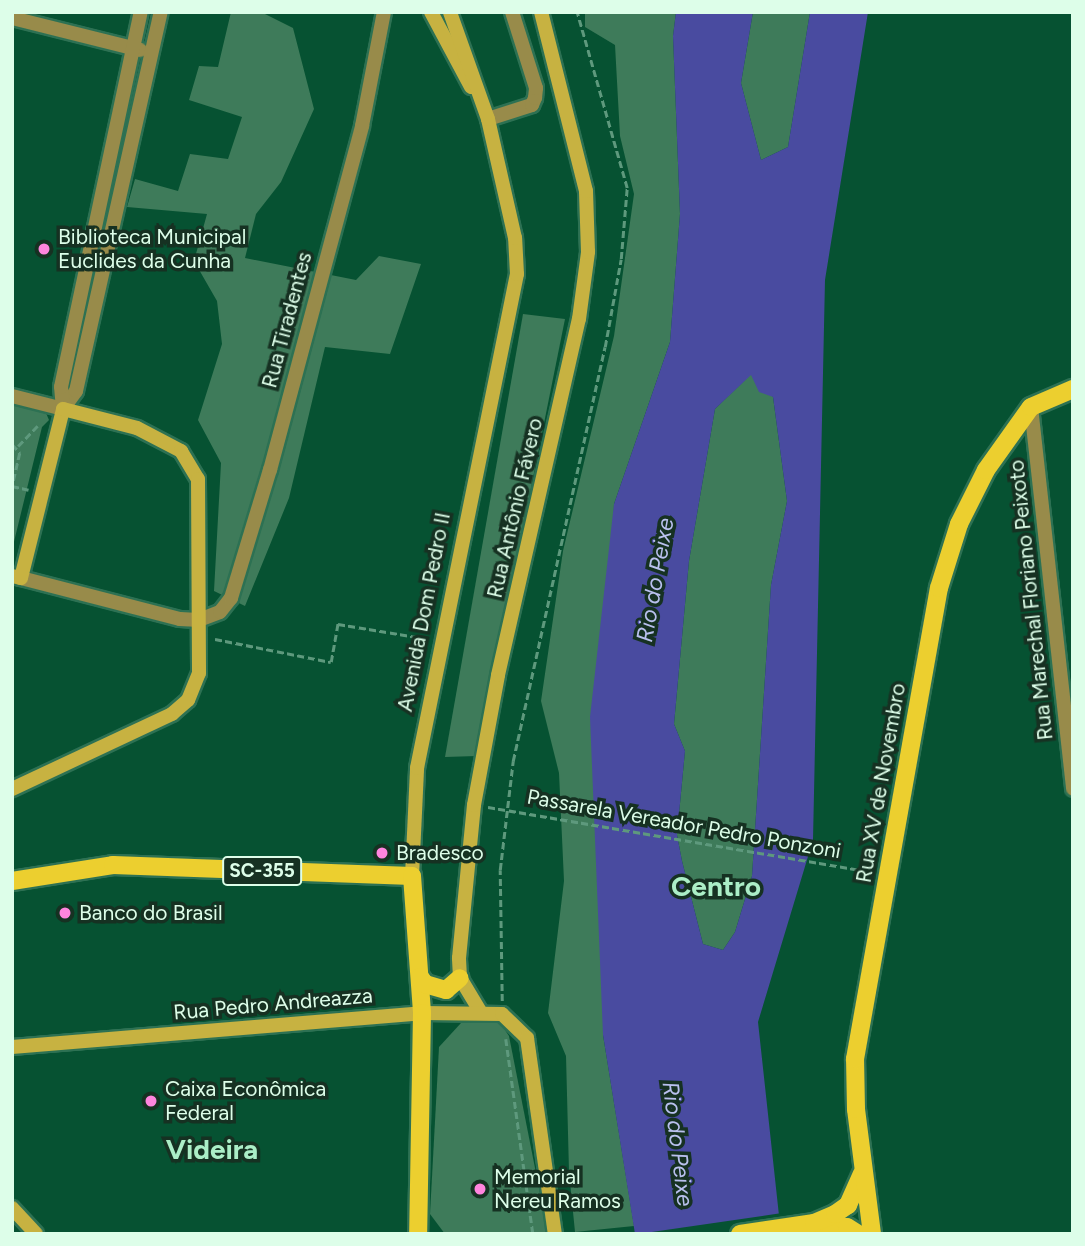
<!DOCTYPE html>
<html>
<head>
<meta charset="utf-8">
<style>
	body { margin:0 }
	#map { position:relative; width:1085px; height:1246px; overflow:hidden; background:#065232; font-family:Figtree,sans-serif }
	div>[style] { position:absolute }
	.green>* { inset:0; background:#3e7b5a }
	.water>* { inset:0; background:#494ba0 }
	.pier>* { inset:0; background:#065232 }
	.path>* { height:2.5px; margin-top:-1.25px; transform-origin:0; background:repeating-linear-gradient(90deg,#5e997d 0 7px,transparent 0 10.5px) }
	.roads { filter:drop-shadow(2px 0 #2d7153) drop-shadow(-2px 0 #2d7153) drop-shadow(0 2px #2d7153) drop-shadow(0 -2px #2d7153) }
	.street>* { height:14px; margin:-7px; padding:0 7px; transform-origin:7px; border-radius:7px; background:#988b4a }
	.secondary>* { height:14px; margin:-7px; padding:0 7px; transform-origin:7px; border-radius:7px; background:#c7b241 }
	.primary>* { height:18px; margin:-9px; padding:0 9px; transform-origin:9px; border-radius:9px; background:#eccf2f }
	.dots>* { width:19px; height:19px; translate:-50% -50%; box-sizing:border-box; border:4px solid #163122; border-radius:50% }
	span { translate:-50% -50%; white-space:nowrap; text-align:center; line-height:1.15; -webkit-text-stroke:7px #163122; paint-order:stroke }
	.shield-label span { padding:2px 5px; background:#163122; border:2px solid; border-radius:5px; -webkit-text-stroke-width:0 }
	.shield-label { font-size:19px; color:#ddfee9; font-weight:700 }
	.poi-label { font-size:21px; color:#ddfee9 }
	.left { translate:0 -50%; text-align:left }
	.street-label { font-size:21px; color:#ddfee9 }
	.water-label { font-size:23px; color:#b9c0ee; font-style:italic }
	.district-label { font-size:28px; color:#abeec7; font-weight:700 }
	.frame { position:absolute; inset:0; border:14px solid #ddfee9; pointer-events:none }
</style>
</head>
<body>
<div id="map">
	<div class="green">
		<div style="clip-path:polygon(231px 12px,261px 12px,293px 28px,314px 109px,281px 182px,256px 214px,245px 258px,356px 280px,379px 256px,421px 264px,390px 354px,325px 347px,289px 498px,245px 606px,214px 591px,221px 463px,198px 420px,222px 344px,217px 301px,194px 261px,207px 214px,127px 207px,135px 179px,178px 191px,190px 154px,228px 159px,242px 117px,189px 100px,199px 66px,218px 67px)"></div>
		<div style="clip-path:polygon(585px 12px,676px 12px,673px 36px,680px 214px,670px 342px,614px 504px,603px 1035px,634px 1226px,575px 1232px,569px 1172px,566px 1056px,548px 1013px,564px 881px,559px 773px,541px 701px,563px 551px,614px 336px,634px 194px,620px 136px,615px 45px,585px 27px)"></div>
		<div style="clip-path:polygon(753px 12px,810px 12px,788px 147px,761px 160px,741px 83px)"></div>
		<div style="clip-path:polygon(523px 314px,565px 319px,477px 756px,445px 757px)"></div>
		<div style="clip-path:polygon(751px 374px,773px 397px,787px 501px,771px 585px,752px 876px,735px 932px,723px 950px,703px 944px,682px 861px,677px 835px,685px 751px,674px 724px,689px 561px,715px 409px)"></div>
		<div style="clip-path:polygon(12px 405px,46px 413px,49px 420px,42px 427px,12px 550px)"></div>
		<div style="clip-path:polygon(499px 1021px,509px 1036px,548px 1234px,445px 1234px,430px 1214px,439px 1047px,461px 1023px)"></div>
	</div>
	<div class="water">
		<div style="clip-path:polygon(evenodd,676px 12px,753px 12px,741px 83px,761px 160px,788px 147px,810px 12px,868px 12px,825px 280px,813px 840px,758px 1022px,781px 1234px,635px 1234px,603px 1035px,590px 717px,614px 504px,670px 342px,680px 214px,673px 36px,676px 12px,751px 375px,759px 392px,773px 397px,787px 501px,771px 585px,752px 876px,735px 932px,723px 950px,703px 944px,682px 861px,677px 835px,685px 751px,674px 724px,689px 561px,715px 409px,751px 375px)"></div>
	</div>
	<div class="pier">
		<div style="clip-path:polygon(782px 1213px,785px 1234px,638px 1234px)"></div>
	</div>
	<div class="path">
		<div style="left:12px;top:444px;width:12px;rotate:48deg"></div>
		<div style="left:20px;top:453px;width:37px;rotate:103deg"></div>
		<div style="left:18px;top:446px;width:28px;rotate:-46deg"></div>
		<div style="left:12px;top:486px;width:17px;rotate:13deg"></div>
		<div style="left:215px;top:639px;width:118px;rotate:11.2deg"></div>
		<div style="left:331px;top:662px;width:39px;rotate:-80deg"></div>
		<div style="left:338px;top:624px;width:92px;rotate:9.4deg"></div>
		<div style="left:488px;top:807px;width:388px;rotate:9.6deg"></div>
		<div style="left:502px;top:1001px;width:131px;rotate:-90.9deg"></div>
		<div style="left:500px;top:870px;width:110px;rotate:-83.2deg"></div>
		<div style="left:513px;top:761px;width:424px;rotate:-77.5deg"></div>
		<div style="left:605px;top:347px;width:89px;rotate:-79.7deg"></div>
		<div style="left:621px;top:259px;width:71px;rotate:-85.2deg"></div>
		<div style="left:627px;top:188px;width:183px;rotate:-105.9deg"></div>
		<div style="left:506px;top:1039px;width:197px;rotate:82.1deg"></div>
	</div>
	<div class="roads">
		<div class="street">
			<div style="left:12px;top:18px;width:132px;rotate:14deg"></div>
			<div style="left:488px;top:119px;width:46px;rotate:-17.7deg"></div>
			<div style="left:532px;top:105px;width:8px;rotate:-67deg"></div>
			<div style="left:535px;top:98px;width:10px;rotate:-84deg"></div>
			<div style="left:536px;top:88px;width:80px;rotate:-107.5deg"></div>
			<div style="left:12px;top:396px;width:53px;rotate:14.3deg"></div>
			<div style="left:1031px;top:407px;width:384px;rotate:83.7deg"></div>
			<div style="left:63px;top:409px;width:22px;rotate:-54deg"></div>
			<div style="left:76px;top:391px;width:388px;rotate:-77.4deg"></div>
			<div style="left:63px;top:409px;width:22px;rotate:-95deg"></div>
			<div style="left:61px;top:387px;width:383px;rotate:-78deg"></div>
			<div style="left:21px;top:578px;width:164px;rotate:14.5deg"></div>
			<div style="left:180px;top:619px;width:19px;rotate:3deg"></div>
			<div style="left:199px;top:620px;width:22px;rotate:-21deg"></div>
			<div style="left:220px;top:612px;width:18px;rotate:-52deg"></div>
			<div style="left:231px;top:598px;width:134px;rotate:-73.1deg"></div>
			<div style="left:270px;top:470px;width:356px;rotate:-75deg"></div>
			<div style="left:362px;top:126px;width:116px;rotate:-79.1deg"></div>
		</div>
		<div class="secondary">
			<div style="left:431px;top:12px;width:85px;rotate:61.9deg"></div>
			<div style="left:12px;top:576px;width:9px;rotate:13deg"></div>
			<div style="left:21px;top:578px;width:174px;rotate:-76deg"></div>
			<div style="left:63px;top:409px;width:76px;rotate:14.4deg"></div>
			<div style="left:137px;top:428px;width:50px;rotate:27.6deg"></div>
			<div style="left:181px;top:451px;width:33px;rotate:59deg"></div>
			<div style="left:198px;top:479px;width:194px;rotate:89.7deg"></div>
			<div style="left:199px;top:673px;width:29px;rotate:112deg"></div>
			<div style="left:188px;top:700px;width:21px;rotate:139deg"></div>
			<div style="left:172px;top:714px;width:177px;rotate:154.9deg"></div>
			<div style="left:412px;top:876px;width:108px;rotate:-87.3deg"></div>
			<div style="left:417px;top:768px;width:504px;rotate:-78.56deg"></div>
			<div style="left:517px;top:274px;width:36px;rotate:-93deg"></div>
			<div style="left:515px;top:238px;width:122px;rotate:-102.8deg"></div>
			<div style="left:488px;top:119px;width:114px;rotate:-109.6deg"></div>
			<div style="left:480px;top:1011px;width:39px;rotate:-121deg"></div>
			<div style="left:460px;top:978px;width:20px;rotate:-93deg"></div>
			<div style="left:459px;top:958px;width:154px;rotate:-84.4deg"></div>
			<div style="left:474px;top:805px;width:132px;rotate:-79.5deg"></div>
			<div style="left:498px;top:675px;width:365px;rotate:-77.2deg"></div>
			<div style="left:579px;top:319px;width:68px;rotate:-82.3deg"></div>
			<div style="left:588px;top:252px;width:61px;rotate:-91.9deg"></div>
			<div style="left:586px;top:191px;width:185px;rotate:-104.1deg"></div>
			<div style="left:12px;top:1047px;width:411px;rotate:-4.7deg"></div>
			<div style="left:422px;top:1013px;width:80px;rotate:0.7deg"></div>
			<div style="left:502px;top:1014px;width:35px;rotate:44deg"></div>
			<div style="left:527px;top:1038px;width:198px;rotate:81.9deg"></div>
			<div style="left:12px;top:1208px;width:35px;rotate:47deg"></div>
		</div>
		<div class="primary">
			<div style="left:12px;top:881px;width:102px;rotate:-9deg"></div>
			<div style="left:113px;top:865px;width:299px;rotate:2.1deg"></div>
			<div style="left:412px;top:876px;width:137px;rotate:85.8deg"></div>
			<div style="left:422px;top:1013px;width:221px;rotate:91deg"></div>
			<div style="left:420px;top:977px;width:9px;rotate:54deg"></div>
			<div style="left:425px;top:984px;width:22px;rotate:16deg"></div>
			<div style="left:446px;top:990px;width:18px;rotate:-41deg"></div>
			<div style="left:817px;top:1223px;width:30px;rotate:8deg"></div>
			<div style="left:847px;top:1227px;width:13px;rotate:32deg"></div>
			<div style="left:740px;top:1234px;width:75px;rotate:-8.5deg"></div>
			<div style="left:814px;top:1223px;width:23px;rotate:-23deg"></div>
			<div style="left:835px;top:1214px;width:16px;rotate:-35deg"></div>
			<div style="left:848px;top:1205px;width:34px;rotate:-66deg"></div>
			<div style="left:872px;top:1234px;width:126px;rotate:-97.3deg"></div>
			<div style="left:856px;top:1109px;width:50px;rotate:-91.1deg"></div>
			<div style="left:855px;top:1059px;width:478px;rotate:-79.9deg"></div>
			<div style="left:939px;top:588px;width:67px;rotate:-72.6deg"></div>
			<div style="left:959px;top:524px;width:60px;rotate:-63.4deg"></div>
			<div style="left:986px;top:470px;width:77px;rotate:-54.5deg"></div>
			<div style="left:1031px;top:407px;width:46px;rotate:-23.2deg"></div>
		</div>
	</div>
	<div class="dots">
		<div style="left:44px;top:249px;background:#ff85de"></div>
		<div style="left:382px;top:853px;background:#ff85de"></div>
		<div style="left:65px;top:913px;background:#ff85de"></div>
		<div style="left:151px;top:1101px;background:#ff85de"></div>
		<div style="left:480px;top:1189px;background:#ff85de"></div>
	</div>
	<div class="shield-label">
		<span style="left:262px;top:871px">SC-355</span>
	</div>
	<div class="poi-label">
		<span class="left" style="left:58px;top:249px">Biblioteca Municipal<br>Euclides da Cunha</span>
		<span class="left" style="left:396px;top:853px">Bradesco</span>
		<span class="left" style="left:79px;top:913px">Banco do Brasil</span>
		<span class="left" style="left:165px;top:1101px">Caixa Econômica<br>Federal</span>
		<span class="left" style="left:494px;top:1189px">Memorial<br>Nereu Ramos</span>
	</div>
	<div class="street-label">
		<span style="left:287px;top:320px;rotate:-75deg">Rua Tiradentes</span>
		<span style="left:515px;top:508px;rotate:-77deg">Rua Antônio Fávero</span>
		<span style="left:1031px;top:600px;rotate:-96deg">Rua Marechal Floriano Peixoto</span>
		<span style="left:424px;top:612px;rotate:-79deg">Avenida Dom Pedro II</span>
		<span style="left:881px;top:783px;rotate:-80deg">Rua XV de Novembro</span>
		<span style="left:684px;top:824px;rotate:10deg">Passarela Vereador Pedro Ponzoni</span>
		<span style="left:273px;top:1004px;rotate:-5deg">Rua Pedro Andreazza</span>
	</div>
	<div class="water-label">
		<span style="left:655px;top:580px;rotate:-80deg">Rio do Peixe</span>
		<span style="left:678px;top:1144px;rotate:83deg">Rio do Peixe</span>
	</div>
	<div class="district-label">
		<span style="left:716px;top:886px">Centro</span>
		<span style="left:212px;top:1149px">Videira</span>
	</div>
	<div class="frame"></div>
</div>
</body>
</html>
